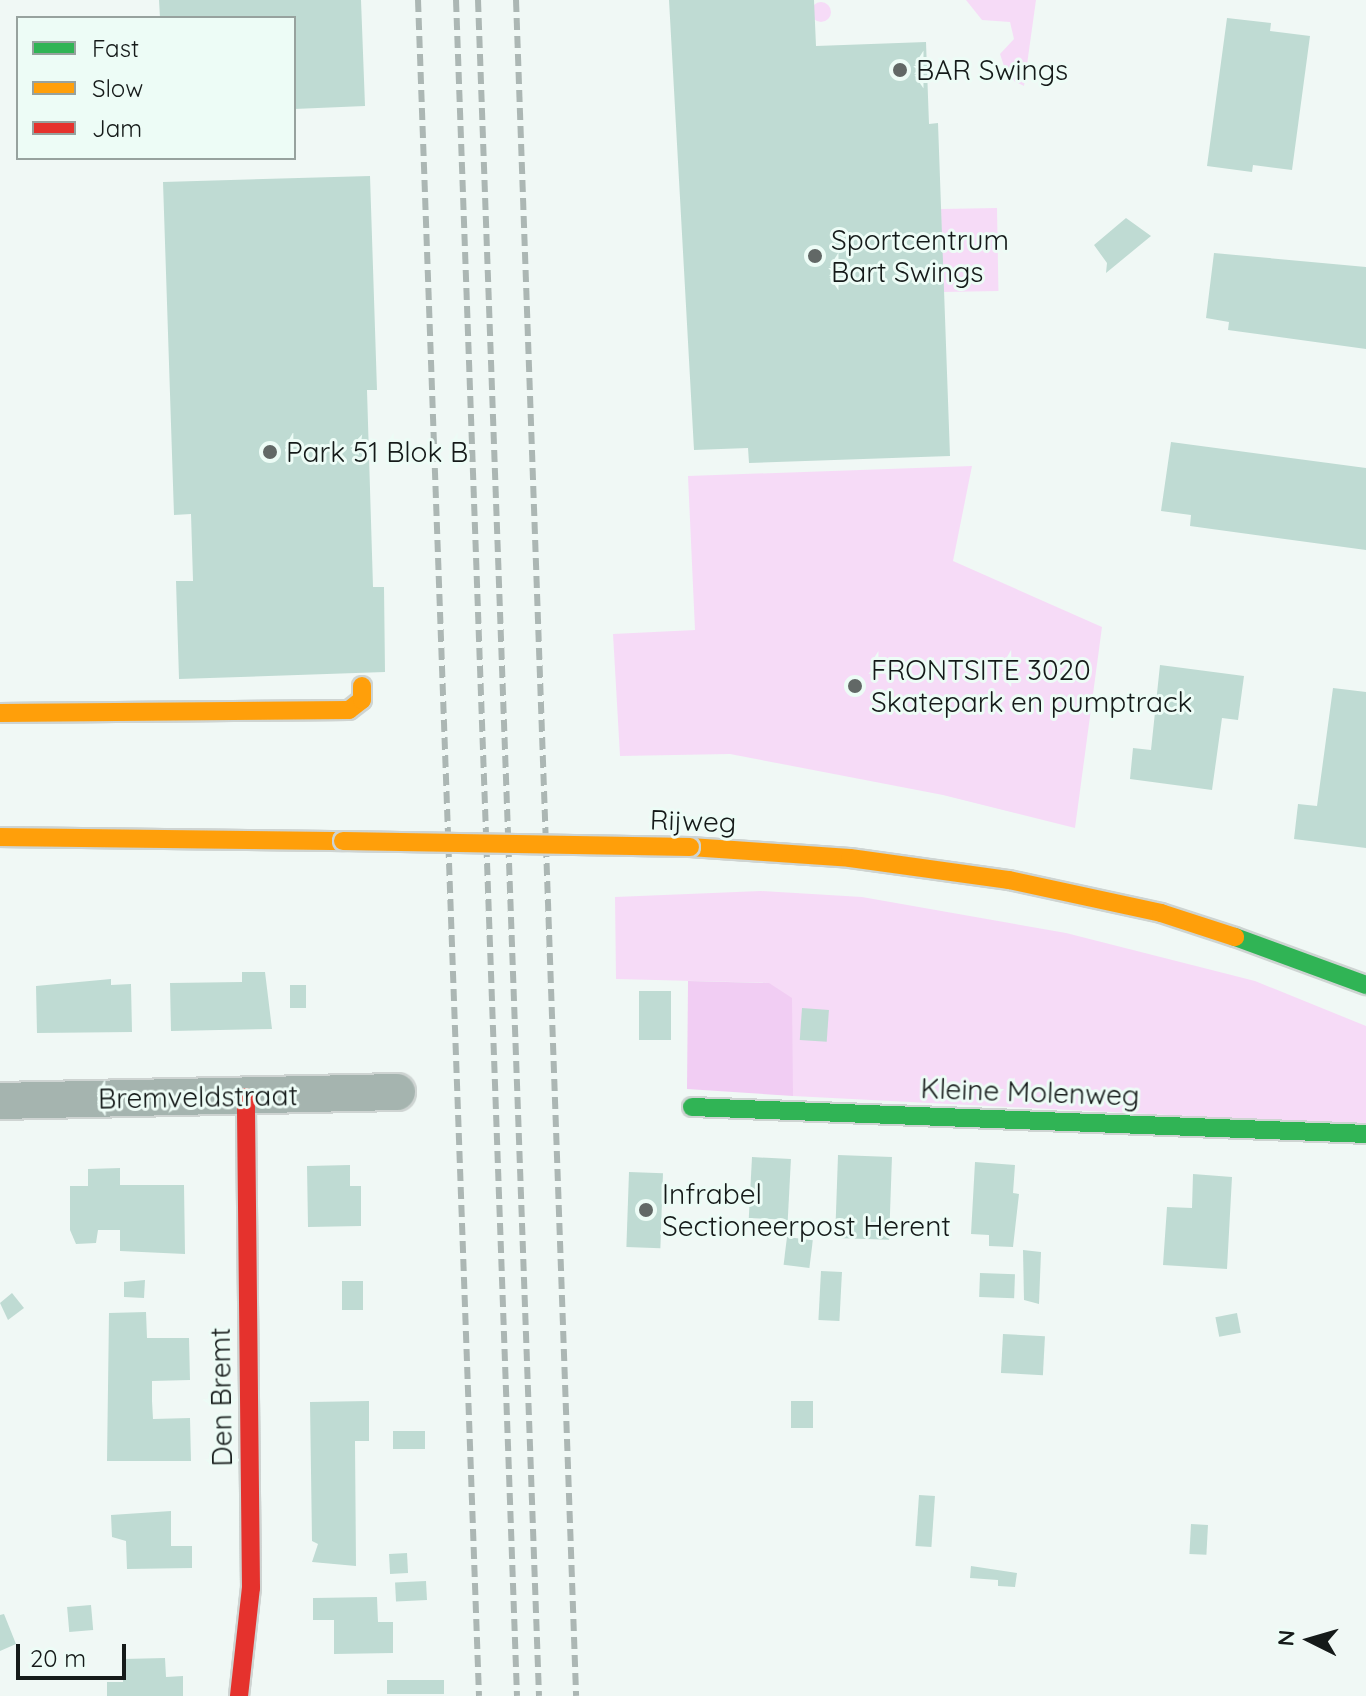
<!DOCTYPE html>
<html>
<head>
<meta charset="utf-8">
<style>
	body { margin:0 }
	#map { position:relative; width:1366px; height:1696px; overflow:hidden; background:#f0f8f5; font-family:Quicksand,sans-serif }
	div>[style] { position:absolute }
	.green>* { inset:0; background:#f6dbf7; transform-origin:0 0 }
	.round { border-radius:50% }
	.forest>* { inset:0; background:#f1cdf3 }
	.building>* { inset:0; background:#bfdbd3; transform-origin:0 0 }
	.roads { filter:drop-shadow(2px 0 #ced4d2) drop-shadow(-2px 0 #ced4d2) drop-shadow(0 2px #ced4d2) drop-shadow(0 -2px #ced4d2) }
	.street>* { height:36px; margin:-18px; padding:0 18px; transform-origin:18px; border-radius:18px; background:#a5b4af }
	.fast>* { height:18px; margin:-9px; padding:0 9px; transform-origin:9px; border-radius:9px; background:#30b455 }
	.slow>* { height:18px; margin:-9px; padding:0 9px; transform-origin:9px; border-radius:9px; background:#ff9f0a }
	.jam>* { height:18px; margin:-9px; padding:0 9px; transform-origin:9px; border-radius:9px; background:#e5322d }
	.rail>* { height:6px; margin-top:-3px; transform-origin:0; background:repeating-linear-gradient(90deg,#acb7b4 0 12px,transparent 0 18px) }
	.bridges { filter:drop-shadow(2px 0 #ced4d2) drop-shadow(-2px 0 #ced4d2) drop-shadow(0 2px #ced4d2) drop-shadow(0 -2px #ced4d2) }
	.slow-bridge>* { height:18px; margin:-9px; padding:0 9px; transform-origin:9px; border-radius:9px; background:#ff9f0a }
	.dots>* { width:22px; height:22px; translate:-50% -50%; box-sizing:border-box; border:4px solid #edfcf6; border-radius:50% }
	span { translate:-50% -50%; white-space:nowrap; text-align:center; line-height:1.15; -webkit-text-stroke:6px #edfcf6; paint-order:stroke }
	.poi-label { font-size:28px; color:#151a19 }
	.left { translate:0 -50%; text-align:left }
	.street-label { font-size:28px; color:#151a19 }
	.legend { position:absolute; left:16px; top:16px; width:280px; height:144px; box-sizing:border-box; background:#edfcf6; border:2px solid #97a29e; margin:0; padding:10px 14px; list-style:none; font-size:24px; color:#151a19 }
	.legend li { display:flex; align-items:center; gap:16px; height:40px }
	.legend b { width:40px; border:2px solid #97a29e }
	.north { position:absolute; left:1270px; top:1600px; width:80px; height:80px; -webkit-text-stroke:6px #edfcf6; paint-order:stroke; rotate:275deg; font-size:22px; font-weight:700; line-height:32px; text-align:center; color:#151a19 }
	.north::after { content:''; display:block; margin:auto; width:28px; height:36px; background:#151a19; clip-path:polygon(50% 0,100% 100%,50% 72%,0 100%) }
	.scale { position:absolute; left:16px; top:1644px; width:110px; height:36px; box-sizing:border-box; border:4px solid #151a19; border-top:0; padding-left:10px; font-size:24px; line-height:28px; white-space:nowrap; color:#151a19; -webkit-text-stroke:6px #edfcf6; paint-order:stroke }
</style>
</head>
<body>
<div id="map">
	<div class="green">
		<div style="clip-path:polygon(966px 0,1036px 0,1024px 86px,1008px 78px,1000px 54px,1014px 39px,1010px 22px,982px 20px)"></div>
		<div class="round" style="left:811px;top:2px;width:20px;height:20px"></div>
		<div style="left:997px;top:208px;width:83px;height:56px;rotate:89deg"></div>
		<div style="clip-path:polygon(972px 466px,953px 561px,1102px 627px,1075px 828px,943px 795px,730px 754px,620px 756px,613px 634px,695px 630px,688px 476px)"></div>
		<div style="clip-path:polygon(761px 891px,862px 897px,1066px 933px,1255px 981px,1366px 1026px,1366px 1125px,793px 1096px,769px 983px,616px 979px,615px 897px)"></div>
	</div>
	<div class="forest">
		<div style="clip-path:polygon(688px 981px,769px 983px,792px 998px,793px 1096px,687px 1089px)"></div>
	</div>
	<div class="building">
		<div style="clip-path:polygon(159px 0,361px 0,365px 106px,294px 109px,294px 18px,160px 18px)"></div>
		<div style="clip-path:polygon(669px 0,814px 0,816px 46px,926px 42px,929px 124px,938px 123px,950px 456px,749px 463px,748px 448px,694px 450px)"></div>
		<div style="clip-path:polygon(1227px 18px,1271px 23px,1270px 31px,1310px 36px,1292px 170px,1253px 165px,1252px 172px,1207px 166px)"></div>
		<div style="clip-path:polygon(370px 176px,377px 390px,367px 390px,373px 587px,384px 587px,385px 672px,179px 679px,176px 581px,193px 581px,191px 514px,174px 515px,163px 182px)"></div>
		<div style="clip-path:polygon(1126px 218px,1151px 236px,1106px 273px,1107px 263px,1094px 245px)"></div>
		<div style="clip-path:polygon(1214px 253px,1366px 267px,1366px 349px,1228px 330px,1229px 322px,1206px 318px)"></div>
		<div style="clip-path:polygon(1171px 442px,1366px 468px,1366px 550px,1190px 526px,1191px 515px,1161px 511px)"></div>
		<div style="clip-path:polygon(1160px 665px,1244px 676px,1238px 720px,1222px 718px,1212px 790px,1130px 779px,1133px 748px,1151px 750px)"></div>
		<div style="clip-path:polygon(1333px 688px,1366px 692px,1366px 848px,1294px 839px,1298px 804px,1317px 806px)"></div>
		<div style="clip-path:polygon(242px 972px,265px 972px,272px 1029px,171px 1031px,170px 983px,242px 982px)"></div>
		<div style="clip-path:polygon(111px 979px,111px 985px,131px 984px,132px 1032px,37px 1033px,36px 986px)"></div>
		<div style="left:306px;top:985px;width:23px;height:16px;rotate:90deg"></div>
		<div style="left:639px;top:991px;width:32px;height:49px"></div>
		<div style="left:802px;top:1008px;width:27px;height:32px;rotate:4deg"></div>
		<div style="left:838px;top:1155px;width:54px;height:83px;rotate:2deg"></div>
		<div style="left:752px;top:1157px;width:39px;height:61px;rotate:3deg"></div>
		<div style="clip-path:polygon(975px 1162px,1015px 1165px,1013px 1193px,1019px 1194px,1013px 1247px,989px 1246px,989px 1235px,971px 1234px)"></div>
		<div style="clip-path:polygon(350px 1165px,350px 1186px,361px 1186px,361px 1226px,308px 1227px,307px 1166px)"></div>
		<div style="clip-path:polygon(120px 1168px,120px 1185px,184px 1185px,185px 1254px,120px 1251px,120px 1230px,98px 1230px,96px 1243px,76px 1244px,70px 1230px,70px 1186px,88px 1186px,88px 1169px)"></div>
		<div style="left:629px;top:1172px;width:34px;height:75px;rotate:2deg"></div>
		<div style="clip-path:polygon(1193px 1174px,1232px 1177px,1227px 1269px,1163px 1265px,1167px 1207px,1192px 1208px)"></div>
		<div style="left:787px;top:1237px;width:26px;height:28px;rotate:7deg"></div>
		<div style="clip-path:polygon(1023px 1250px,1041px 1252px,1039px 1304px,1024px 1300px)"></div>
		<div style="left:821px;top:1271px;width:21px;height:49px;rotate:3deg"></div>
		<div style="left:980px;top:1273px;width:35px;height:24px;rotate:2deg"></div>
		<div style="clip-path:polygon(145px 1280px,144px 1298px,124px 1297px,124px 1282px)"></div>
		<div style="left:342px;top:1281px;width:21px;height:29px"></div>
		<div style="clip-path:polygon(12px 1293px,24px 1308px,8px 1320px,0 1303px)"></div>
		<div style="clip-path:polygon(146px 1312px,147px 1338px,189px 1338px,190px 1380px,152px 1381px,152px 1401px,153px 1419px,190px 1418px,191px 1461px,107px 1461px,109px 1313px)"></div>
		<div style="left:1237px;top:1313px;width:20px;height:22px;rotate:79deg"></div>
		<div style="left:1003px;top:1334px;width:42px;height:39px;rotate:3deg"></div>
		<div style="clip-path:polygon(369px 1401px,369px 1441px,355px 1441px,356px 1566px,312px 1562px,318px 1544px,312px 1541px,310px 1402px)"></div>
		<div style="left:791px;top:1401px;width:22px;height:27px"></div>
		<div style="left:393px;top:1431px;width:32px;height:18px"></div>
		<div style="left:919px;top:1495px;width:16px;height:51px;rotate:4deg"></div>
		<div style="clip-path:polygon(171px 1511px,171px 1546px,192px 1546px,192px 1568px,127px 1569px,126px 1541px,112px 1537px,111px 1515px)"></div>
		<div style="left:1191px;top:1524px;width:17px;height:30px;rotate:3deg"></div>
		<div style="left:407px;top:1553px;width:20px;height:18px;rotate:87deg"></div>
		<div style="clip-path:polygon(971px 1566px,1017px 1573px,1015px 1587px,998px 1586px,998px 1580px,970px 1578px)"></div>
		<div style="left:426px;top:1581px;width:19px;height:31px;rotate:87deg"></div>
		<div style="clip-path:polygon(377px 1597px,378px 1622px,393px 1622px,393px 1653px,334px 1654px,334px 1620px,313px 1620px,313px 1598px)"></div>
		<div style="left:91px;top:1605px;width:25px;height:24px;rotate:85deg"></div>
		<div style="clip-path:polygon(4px 1614px,16px 1644px,0 1651px,0 1615px)"></div>
		<div style="clip-path:polygon(165px 1658px,166px 1677px,183px 1676px,183px 1696px,107px 1696px,107px 1682px,123px 1682px,123px 1659px)"></div>
		<div style="left:444px;top:1680px;width:14px;height:57px;rotate:90deg"></div>
	</div>
	<div class="roads">
		<div class="street">
			<div style="left:0;top:1101px;width:397px;rotate:-1.3deg"></div>
		</div>
		<div class="fast">
			<div style="left:1235px;top:937px;width:140px;rotate:20.1deg"></div>
			<div style="left:692px;top:1107px;width:675px;rotate:2.29deg"></div>
		</div>
		<div class="slow">
			<div style="left:0;top:713px;width:349px;rotate:-0.5deg"></div>
			<div style="left:349px;top:710px;width:16px;rotate:-38deg"></div>
			<div style="left:362px;top:700px;width:14px;rotate:-90deg"></div>
			<div style="left:0;top:837px;width:343px;rotate:0.7deg"></div>
			<div style="left:690px;top:847px;width:160px;rotate:3.9deg"></div>
			<div style="left:850px;top:858px;width:161px;rotate:7.9deg"></div>
			<div style="left:1009px;top:880px;width:156px;rotate:12.2deg"></div>
			<div style="left:1161px;top:913px;width:78px;rotate:18deg"></div>
		</div>
		<div class="jam">
			<div style="left:239px;top:1696px;width:109px;rotate:-83.7deg"></div>
			<div style="left:251px;top:1588px;width:491px;rotate:-90.6deg"></div>
		</div>
	</div>
	<div class="rail">
		<div style="left:418px;top:0;width:1697px;rotate:87.94deg"></div>
		<div style="left:456px;top:0;width:1697px;rotate:87.94deg"></div>
		<div style="left:478px;top:0;width:1697px;rotate:87.94deg"></div>
		<div style="left:516px;top:0;width:1697px;rotate:87.97deg"></div>
	</div>
	<div class="bridges">
		<div class="slow-bridge">
			<div style="left:343px;top:841px;width:347px;rotate:1deg"></div>
		</div>
	</div>
	<div class="dots">
		<div style="left:900px;top:70px;background:#626866"></div>
		<div style="left:815px;top:256px;background:#626866"></div>
		<div style="left:270px;top:452px;background:#626866"></div>
		<div style="left:855px;top:686px;background:#626866"></div>
		<div style="left:646px;top:1210px;background:#626866"></div>
	</div>
	<div class="poi-label">
		<span class="left" style="left:916px;top:70px">BAR Swings</span>
		<span class="left" style="left:831px;top:256px">Sportcentrum<br>Bart Swings</span>
		<span class="left" style="left:286px;top:452px">Park 51 Blok B</span>
		<span class="left" style="left:871px;top:686px">FRONTSITE 3020<br>Skatepark en pumptrack</span>
		<span class="left" style="left:662px;top:1210px">Infrabel<br>Sectioneerpost Herent</span>
	</div>
	<div class="street-label">
		<span style="left:693px;top:821px;rotate:2deg">Rijweg</span>
		<span style="left:1030px;top:1092px;rotate:2deg">Kleine Molenweg</span>
		<span style="left:198px;top:1097px;rotate:-1deg">Bremveldstraat</span>
		<span style="left:221px;top:1397px;rotate:-91deg">Den Bremt</span>
	</div>
	<ul class="legend">
	<li><b style="height:10px;background:#30b455"></b>Fast</li>
	<li><b style="height:10px;background:#ff9f0a"></b>Slow</li>
	<li><b style="height:10px;background:#e5322d"></b>Jam</li>
	</ul>
	<div class="north">N</div>
	<div class="scale">20 m</div>
</div>
</body>
</html>
